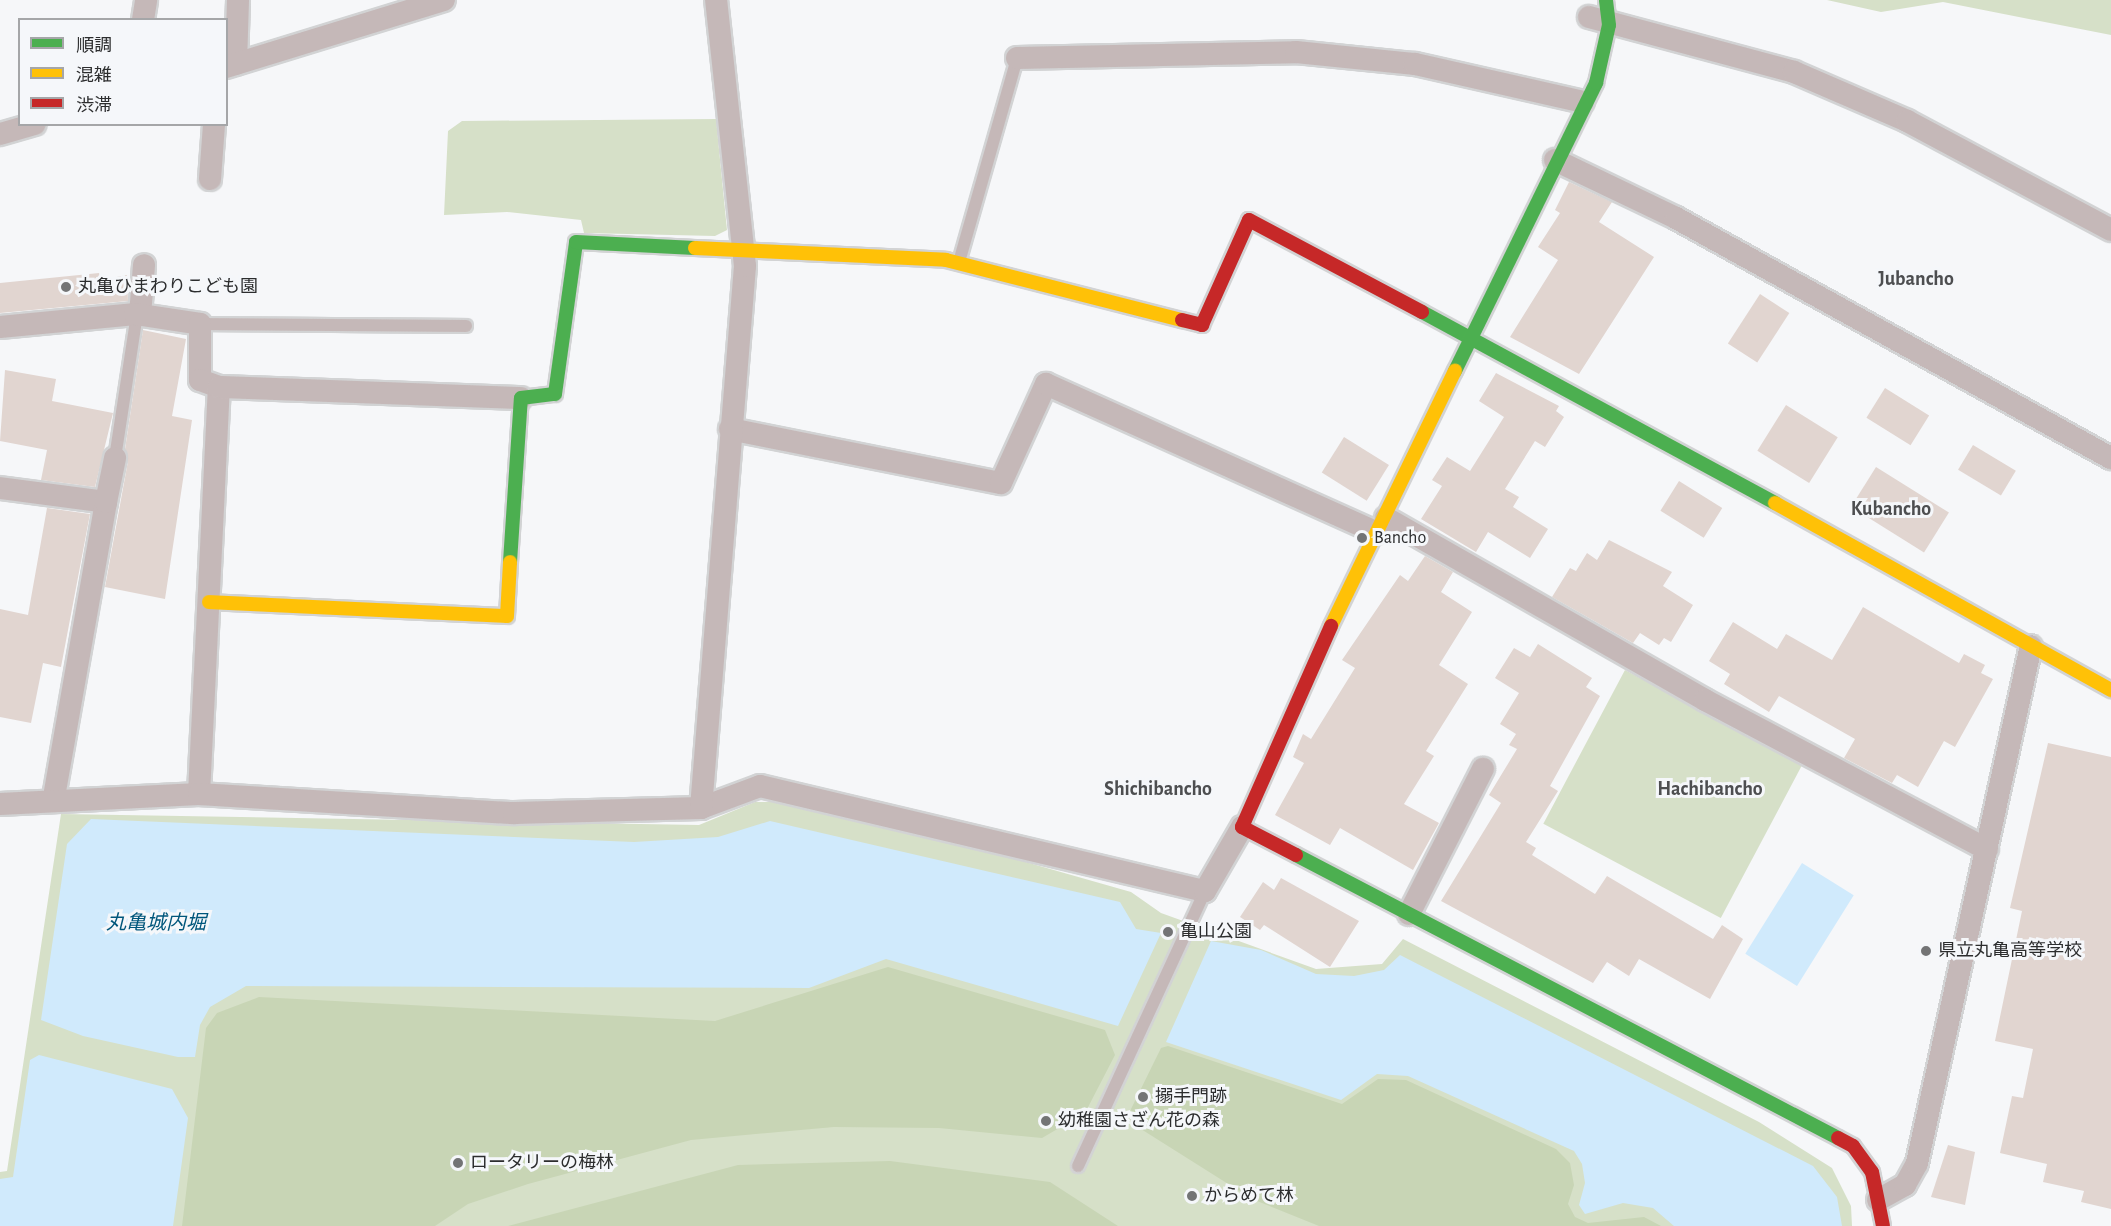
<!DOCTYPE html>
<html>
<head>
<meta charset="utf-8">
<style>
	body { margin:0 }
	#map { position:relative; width:2111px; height:1226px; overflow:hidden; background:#f6f7f9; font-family:"Alegreya Sans","Noto Sans JP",sans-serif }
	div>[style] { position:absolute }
	.green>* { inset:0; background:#d6e0c8; transform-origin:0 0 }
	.forest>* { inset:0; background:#c8d5b5 }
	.water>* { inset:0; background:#d0eafc; transform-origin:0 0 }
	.building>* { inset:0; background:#e1d5d0; transform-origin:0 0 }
	.roads { filter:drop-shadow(2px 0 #d2d3d4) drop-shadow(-2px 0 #d2d3d4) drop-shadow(0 2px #d2d3d4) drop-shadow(0 -2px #d2d3d4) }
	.lane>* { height:12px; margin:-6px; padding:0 6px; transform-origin:6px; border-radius:6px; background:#c5b8b8 }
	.street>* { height:22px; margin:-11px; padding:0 11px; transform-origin:11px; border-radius:11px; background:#c5b8b8 }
	.fast>* { height:14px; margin:-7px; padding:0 7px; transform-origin:7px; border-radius:7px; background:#4caf50 }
	.slow>* { height:14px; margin:-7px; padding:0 7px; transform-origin:7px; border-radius:7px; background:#ffc107 }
	.jam>* { height:14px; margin:-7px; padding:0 7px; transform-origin:7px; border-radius:7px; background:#c62828 }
	.dots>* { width:16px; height:16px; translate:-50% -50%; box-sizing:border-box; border:3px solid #f5f7fa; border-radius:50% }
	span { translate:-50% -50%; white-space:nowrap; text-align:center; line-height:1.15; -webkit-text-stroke:6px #f5f7fa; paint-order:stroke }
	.poi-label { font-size:18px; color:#2c2d2e }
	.left { translate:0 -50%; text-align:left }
	.neighbourhood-label { font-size:20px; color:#4d4e50; font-weight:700 }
	.water-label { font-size:20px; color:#00567b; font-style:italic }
	.legend { position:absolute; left:18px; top:18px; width:210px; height:108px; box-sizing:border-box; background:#f5f7fa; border:2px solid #a5a6a8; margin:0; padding:8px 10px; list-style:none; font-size:18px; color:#2c2d2e }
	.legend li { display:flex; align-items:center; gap:12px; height:30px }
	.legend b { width:30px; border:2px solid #a5a6a8 }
</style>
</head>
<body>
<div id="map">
	<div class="green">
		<div style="clip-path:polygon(1827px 0,2111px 0,2111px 35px,1943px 2px,1881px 12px)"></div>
		<div style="clip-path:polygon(716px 119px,727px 230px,715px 236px,584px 233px,581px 220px,507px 212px,444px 215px,448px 131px,462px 121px)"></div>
		<div style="left:1625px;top:670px;width:201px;height:174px;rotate:28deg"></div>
		<div style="clip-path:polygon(755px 802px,781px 802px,969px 846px,1131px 892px,1161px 913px,1316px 969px,1382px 964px,1403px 939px,1759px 1122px,1832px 1168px,1851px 1206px,1852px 1226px,0 1226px,0 1172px,7px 1171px,61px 814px,699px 825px)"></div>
	</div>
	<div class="forest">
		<div style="clip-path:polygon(888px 967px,1105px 1030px,1115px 1055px,1085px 1113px,1042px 1138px,939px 1128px,834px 1127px,691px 1140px,528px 1184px,468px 1204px,435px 1226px,182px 1226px,206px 1028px,217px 1013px,259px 997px,715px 1021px)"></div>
		<div style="clip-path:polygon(1168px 1046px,1342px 1104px,1378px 1079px,1406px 1080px,1556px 1149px,1570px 1163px,1574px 1185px,1568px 1204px,1575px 1217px,1588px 1223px,1644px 1217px,1661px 1226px,1319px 1226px,1252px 1199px,1133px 1124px,1131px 1109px,1161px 1048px)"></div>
		<div style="clip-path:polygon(890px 1161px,1050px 1182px,1118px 1226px,508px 1226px,738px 1165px)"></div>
	</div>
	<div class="water">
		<div style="clip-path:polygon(91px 819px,634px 842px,718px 837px,770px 821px,1120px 902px,1136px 929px,1161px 933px,1118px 1026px,886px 959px,809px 988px,246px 986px,210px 1007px,200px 1025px,195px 1057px,178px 1057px,83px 1036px,41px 1020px,67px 844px)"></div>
		<div style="left:1802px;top:863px;width:61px;height:107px;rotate:32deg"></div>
		<div style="clip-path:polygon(1211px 941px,1261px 950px,1316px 974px,1354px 976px,1384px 970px,1400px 955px,1813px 1166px,1837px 1197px,1842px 1226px,1674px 1226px,1653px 1208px,1623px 1203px,1585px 1214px,1579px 1205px,1585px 1183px,1582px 1164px,1574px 1151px,1408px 1076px,1377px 1074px,1341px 1100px,1166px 1042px)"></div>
		<div style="clip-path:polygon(39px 1055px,172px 1089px,188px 1118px,173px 1226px,0 1226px,0 1179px,13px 1177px,30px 1060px)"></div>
	</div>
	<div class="building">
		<div style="clip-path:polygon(1569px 182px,1612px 202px,1599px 222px,1654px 257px,1579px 374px,1510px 337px,1558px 260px,1538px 247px,1560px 213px,1555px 210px)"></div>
		<div style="clip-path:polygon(99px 273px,101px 280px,127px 275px,128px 301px,0 313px,0 283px)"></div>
		<div style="left:1760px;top:294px;width:35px;height:59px;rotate:33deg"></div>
		<div style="clip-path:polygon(143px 330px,186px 339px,172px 416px,192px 420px,165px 599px,105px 587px,128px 461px,125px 449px)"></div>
		<div style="clip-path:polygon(5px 370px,56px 379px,52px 401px,113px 413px,95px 487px,41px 480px,47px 450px,0 441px)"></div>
		<div style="clip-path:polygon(1496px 373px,1559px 406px,1556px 411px,1564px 417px,1545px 447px,1535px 441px,1505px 489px,1519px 497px,1513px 507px,1548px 529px,1530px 558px,1488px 532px,1476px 552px,1421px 519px,1442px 486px,1432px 480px,1447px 457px,1470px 471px,1504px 417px,1479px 401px)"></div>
		<div style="left:1885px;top:388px;width:52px;height:35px;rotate:32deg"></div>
		<div style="left:1786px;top:405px;width:61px;height:54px;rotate:32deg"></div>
		<div style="left:1344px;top:437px;width:53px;height:42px;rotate:32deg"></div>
		<div style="left:1973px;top:445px;width:50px;height:29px;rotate:31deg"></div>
		<div style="left:1876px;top:467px;width:86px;height:47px;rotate:32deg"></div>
		<div style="left:1679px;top:481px;width:51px;height:35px;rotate:32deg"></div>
		<div style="clip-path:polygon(47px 508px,90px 514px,61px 667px,43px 663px,31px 723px,0 717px,0 609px,28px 615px)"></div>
		<div style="clip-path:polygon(1609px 540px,1672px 572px,1663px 586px,1693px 605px,1671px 642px,1664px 638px,1659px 645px,1640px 633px,1633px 643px,1552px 597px,1570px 568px,1576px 571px,1587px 553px,1597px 560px)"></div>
		<div style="clip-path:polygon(1425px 556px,1453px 572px,1441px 592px,1472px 612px,1439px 665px,1468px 684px,1426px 751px,1434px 756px,1404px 804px,1439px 823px,1413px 870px,1340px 828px,1330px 845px,1275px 815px,1304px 763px,1293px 757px,1303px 734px,1311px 739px,1355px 668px,1342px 660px,1400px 575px,1408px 581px)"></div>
		<div style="clip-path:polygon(1863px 607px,1959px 663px,1964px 654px,1985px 665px,1981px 673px,1993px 679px,1955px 747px,1944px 741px,1918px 787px,1897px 775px,1892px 783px,1844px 758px,1855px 739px,1779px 696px,1769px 712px,1724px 684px,1730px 674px,1709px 661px,1733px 622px,1777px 649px,1786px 634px,1832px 660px)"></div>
		<div style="clip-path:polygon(1538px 644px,1592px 678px,1586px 687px,1600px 696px,1550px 786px,1558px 791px,1526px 842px,1536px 848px,1532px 855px,1595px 894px,1607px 876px,1713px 939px,1722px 925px,1743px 939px,1710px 999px,1639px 959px,1629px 976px,1607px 962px,1593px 983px,1441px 901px,1501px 803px,1489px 795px,1517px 749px,1509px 745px,1516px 734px,1500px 724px,1519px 693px,1495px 678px,1514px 648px,1530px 657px)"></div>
		<div style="clip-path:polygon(2048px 743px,2111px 757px,2111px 1209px,2081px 1202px,2084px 1191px,2043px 1182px,2047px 1164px,2000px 1153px,2012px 1096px,2023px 1098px,2033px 1049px,1995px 1041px,2022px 911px,2010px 908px)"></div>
		<div style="clip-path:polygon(1281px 878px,1359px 921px,1330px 967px,1264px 925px,1260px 930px,1240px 917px,1263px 882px,1274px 890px)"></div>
		<div style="clip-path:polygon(1948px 1145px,1975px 1152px,1965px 1205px,1931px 1197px)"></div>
	</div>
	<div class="roads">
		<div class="lane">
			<div style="left:959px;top:262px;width:212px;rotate:-74.1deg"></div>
			<div style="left:200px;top:324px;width:266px;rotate:0.4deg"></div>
			<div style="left:115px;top:458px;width:146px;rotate:-81.3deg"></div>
			<div style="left:1078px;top:1166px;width:303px;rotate:-65.2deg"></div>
		</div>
		<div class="street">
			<div style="left:1589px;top:17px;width:212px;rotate:15deg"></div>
			<div style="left:1794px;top:72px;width:123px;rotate:23.4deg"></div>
			<div style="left:1907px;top:121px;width:231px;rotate:28.1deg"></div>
			<div style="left:143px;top:20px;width:20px;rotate:-81deg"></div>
			<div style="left:1017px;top:58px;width:279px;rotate:-1.2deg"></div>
			<div style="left:1296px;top:52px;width:120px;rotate:5.8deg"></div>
			<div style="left:1415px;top:64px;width:172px;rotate:12.7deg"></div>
			<div style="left:236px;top:64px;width:64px;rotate:-88.2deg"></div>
			<div style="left:226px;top:67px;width:228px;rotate:-17.1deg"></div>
			<div style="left:0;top:134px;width:36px;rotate:-16deg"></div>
			<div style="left:1555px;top:160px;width:134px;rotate:25.6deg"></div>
			<div style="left:1676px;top:218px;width:497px;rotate:28.9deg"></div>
			<div style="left:210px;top:179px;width:55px;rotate:-85.8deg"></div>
			<div style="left:140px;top:315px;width:50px;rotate:-85.4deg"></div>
			<div style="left:0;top:327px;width:136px;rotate:-5.5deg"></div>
			<div style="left:135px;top:314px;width:66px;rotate:8.7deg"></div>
			<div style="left:200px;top:324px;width:56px;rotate:90deg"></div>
			<div style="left:200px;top:380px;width:20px;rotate:20deg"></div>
			<div style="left:730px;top:429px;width:276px;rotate:11.3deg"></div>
			<div style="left:1001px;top:483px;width:109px;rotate:-65.6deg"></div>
			<div style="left:1046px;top:384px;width:363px;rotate:24.2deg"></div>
			<div style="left:0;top:488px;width:107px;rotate:7.5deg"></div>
			<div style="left:106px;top:502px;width:301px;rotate:100deg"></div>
			<div style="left:106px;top:502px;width:45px;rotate:-78.4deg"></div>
			<div style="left:1386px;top:518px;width:367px;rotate:29.7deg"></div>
			<div style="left:1705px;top:700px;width:319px;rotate:27.9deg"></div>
			<div style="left:199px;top:794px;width:407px;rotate:-87.2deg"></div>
			<div style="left:219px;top:387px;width:302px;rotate:2.1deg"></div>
			<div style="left:0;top:804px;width:199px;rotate:-2.9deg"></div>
			<div style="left:199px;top:794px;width:316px;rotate:3.5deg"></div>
			<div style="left:514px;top:813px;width:187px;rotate:-1.5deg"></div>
			<div style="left:701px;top:808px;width:63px;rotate:-20.4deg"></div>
			<div style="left:760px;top:786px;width:457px;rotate:13.3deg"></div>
			<div style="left:1205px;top:891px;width:74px;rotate:-60deg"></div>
			<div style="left:701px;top:808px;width:544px;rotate:-85.36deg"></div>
			<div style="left:745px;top:266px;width:268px;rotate:-96.2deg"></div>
			<div style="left:1409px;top:914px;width:163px;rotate:-63deg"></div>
			<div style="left:1878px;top:1200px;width:31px;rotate:-29deg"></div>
			<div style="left:1905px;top:1185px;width:25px;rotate:-61deg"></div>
			<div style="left:1917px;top:1163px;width:529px;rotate:-77.57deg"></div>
		</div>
		<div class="fast">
			<div style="left:1422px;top:312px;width:401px;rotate:28.4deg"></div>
			<div style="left:1455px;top:371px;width:321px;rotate:-63.9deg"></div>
			<div style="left:1596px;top:83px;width:59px;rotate:-77.4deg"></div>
			<div style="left:1609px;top:25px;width:25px;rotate:-97deg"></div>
			<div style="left:510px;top:562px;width:164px;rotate:-86.2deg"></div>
			<div style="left:521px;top:398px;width:34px;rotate:-7deg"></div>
			<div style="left:555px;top:394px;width:153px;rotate:-82.1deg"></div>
			<div style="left:576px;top:242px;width:119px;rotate:2.9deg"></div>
			<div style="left:1296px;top:855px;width:611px;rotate:27.57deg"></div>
		</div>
		<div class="slow">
			<div style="left:695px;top:248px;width:251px;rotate:2.7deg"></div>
			<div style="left:946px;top:260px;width:244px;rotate:14.3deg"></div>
			<div style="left:1775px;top:503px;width:385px;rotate:29.1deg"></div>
			<div style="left:209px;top:602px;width:298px;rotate:2.7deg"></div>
			<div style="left:507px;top:616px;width:54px;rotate:-86.8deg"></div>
			<div style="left:1331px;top:626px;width:284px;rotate:-64.1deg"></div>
		</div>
		<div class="jam">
			<div style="left:1182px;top:320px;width:21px;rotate:14deg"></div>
			<div style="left:1202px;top:325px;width:115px;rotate:-65.9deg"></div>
			<div style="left:1249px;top:220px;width:196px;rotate:28deg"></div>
			<div style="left:1296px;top:855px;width:61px;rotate:-152.6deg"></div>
			<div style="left:1242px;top:827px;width:220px;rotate:-66.1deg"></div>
			<div style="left:1838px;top:1138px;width:17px;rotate:28deg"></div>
			<div style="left:1853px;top:1146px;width:32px;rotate:54deg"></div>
			<div style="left:1872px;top:1172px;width:55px;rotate:78.5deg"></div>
		</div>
	</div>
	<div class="dots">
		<div style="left:66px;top:287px;background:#737475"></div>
		<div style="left:1362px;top:538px;background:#737475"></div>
		<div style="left:1168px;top:932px;background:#737475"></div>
		<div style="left:1926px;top:951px;background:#737475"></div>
		<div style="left:1143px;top:1097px;background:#737475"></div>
		<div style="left:1046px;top:1121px;background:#737475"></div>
		<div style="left:458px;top:1163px;background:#737475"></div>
		<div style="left:1192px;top:1196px;background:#737475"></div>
	</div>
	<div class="poi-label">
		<span class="left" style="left:78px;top:287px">丸亀ひまわりこども園</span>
		<span class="left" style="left:1374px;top:538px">Bancho</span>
		<span class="left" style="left:1180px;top:932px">亀山公園</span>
		<span class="left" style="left:1938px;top:951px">県立丸亀高等学校</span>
		<span class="left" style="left:1155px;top:1097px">搦手門跡</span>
		<span class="left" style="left:1058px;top:1121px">幼稚園さざん花の森</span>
		<span class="left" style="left:470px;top:1163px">ロータリーの梅林</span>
		<span class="left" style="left:1204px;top:1196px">からめて林</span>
	</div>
	<div class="neighbourhood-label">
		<span style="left:1916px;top:279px">Jubancho</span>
		<span style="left:1891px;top:509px">Kubancho</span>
		<span style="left:1158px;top:789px">Shichibancho</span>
		<span style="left:1710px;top:789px">Hachibancho</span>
	</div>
	<div class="water-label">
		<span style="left:156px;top:923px">丸亀城内堀</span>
	</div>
	<ul class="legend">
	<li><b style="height:8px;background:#4caf50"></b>順調</li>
	<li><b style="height:8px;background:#ffc107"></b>混雑</li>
	<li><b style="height:8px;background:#c62828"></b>渋滞</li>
	</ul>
</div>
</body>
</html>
